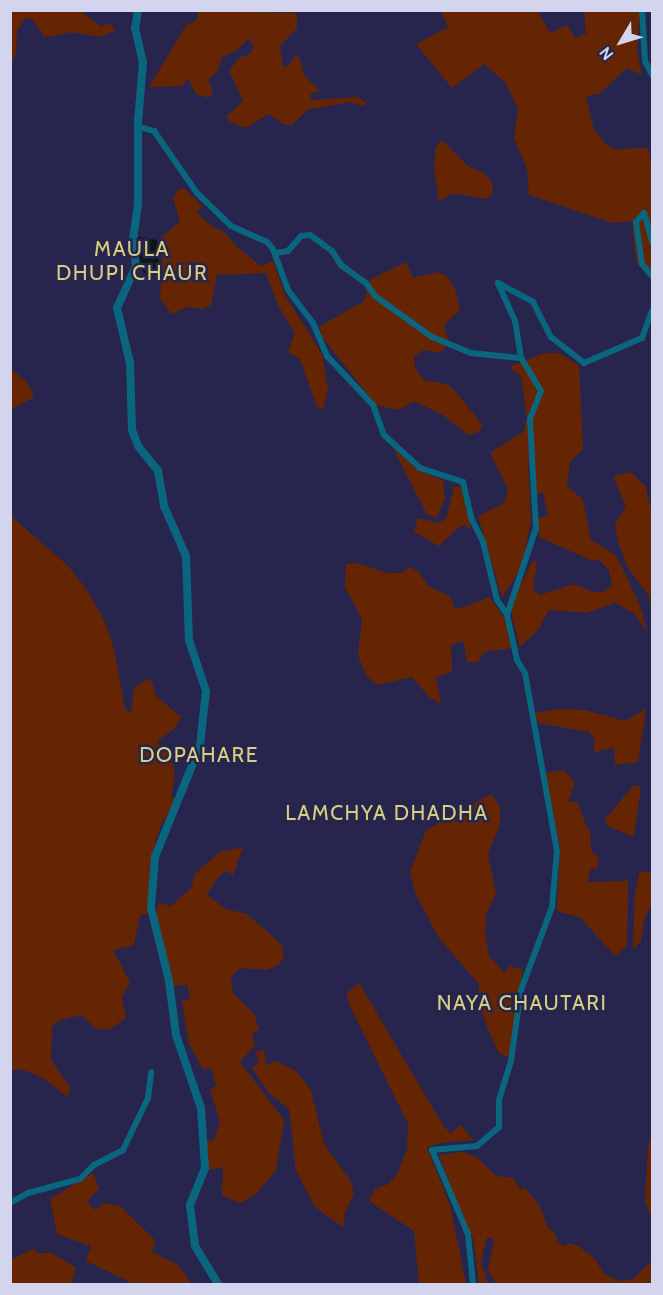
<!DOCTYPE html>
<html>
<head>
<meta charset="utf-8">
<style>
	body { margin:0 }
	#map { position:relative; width:663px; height:1295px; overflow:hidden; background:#27254d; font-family:Cabin,sans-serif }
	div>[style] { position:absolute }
	.green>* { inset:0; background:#652503 }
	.water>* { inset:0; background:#091912 }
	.minor>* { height:6px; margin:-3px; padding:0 3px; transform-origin:3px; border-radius:3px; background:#0a657e }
	.tertiary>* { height:8px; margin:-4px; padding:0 4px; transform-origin:4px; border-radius:4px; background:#0a657e }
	span { translate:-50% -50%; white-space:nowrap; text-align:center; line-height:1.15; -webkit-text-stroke:5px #27254d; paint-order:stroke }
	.neighbourhood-label { font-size:21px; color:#d6cf80; letter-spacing:1.5px }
	.frame { position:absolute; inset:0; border:12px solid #d3d4ee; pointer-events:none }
	.north { position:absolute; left:591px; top:12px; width:60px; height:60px; -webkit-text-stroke:4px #27254d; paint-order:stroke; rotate:232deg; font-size:16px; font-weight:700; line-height:24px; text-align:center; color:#d3d4ee }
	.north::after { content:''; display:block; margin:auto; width:21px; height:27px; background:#d3d4ee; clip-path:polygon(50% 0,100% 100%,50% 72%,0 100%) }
</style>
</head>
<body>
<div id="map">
	<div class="green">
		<div style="clip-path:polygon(11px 10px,81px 11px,101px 27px,109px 23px,116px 30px,101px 37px,71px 32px,50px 37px,44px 36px,32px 19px,25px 18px,17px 31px,16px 55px,11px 61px)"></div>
		<div style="clip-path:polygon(199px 11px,297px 13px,297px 28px,280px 46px,283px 67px,289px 66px,294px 56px,299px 57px,304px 75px,320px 91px,310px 94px,311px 100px,358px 97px,367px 103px,363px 106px,349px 102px,307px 110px,292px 125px,283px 124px,269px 114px,246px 128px,229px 122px,227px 116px,243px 101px,229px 71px,239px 58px,250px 54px,254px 47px,249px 38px,236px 51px,222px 57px,217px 72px,208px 80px,213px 92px,209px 98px,196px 94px,188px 78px,182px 86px,149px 87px,186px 25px,196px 21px)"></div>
		<div style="clip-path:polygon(441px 11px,538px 11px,550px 33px,567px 25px,575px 38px,586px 34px,584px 11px,640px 11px,637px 52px,642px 75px,627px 68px,599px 94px,586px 96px,594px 130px,605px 143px,613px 149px,648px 148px,652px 166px,652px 272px,644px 271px,636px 261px,632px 221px,612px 223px,529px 195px,527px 169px,514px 138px,518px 108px,505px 82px,484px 64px,452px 88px,416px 44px,448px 27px)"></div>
		<div style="clip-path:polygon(442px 140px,468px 166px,484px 173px,492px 182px,493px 193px,486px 199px,452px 193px,439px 202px,434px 165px,436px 147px)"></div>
		<div style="clip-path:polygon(184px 188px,202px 206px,197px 213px,214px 228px,223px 231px,237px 247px,261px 266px,273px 261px,285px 295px,322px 354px,328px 389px,323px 410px,317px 407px,300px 359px,288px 352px,295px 333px,278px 305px,266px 273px,217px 275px,211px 305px,202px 309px,187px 307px,172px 314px,160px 299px,163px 249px,160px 239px,180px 221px,173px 198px,178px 190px)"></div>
		<div style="clip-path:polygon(406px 262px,413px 278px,438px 272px,447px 276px,455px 289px,460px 310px,444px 325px,448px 341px,445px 348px,439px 353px,423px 350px,414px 357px,415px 368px,424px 380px,447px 384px,456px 392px,483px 426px,479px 432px,468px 435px,443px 415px,414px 401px,399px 410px,376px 405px,323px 338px,319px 327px,364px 301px,371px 279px)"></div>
		<div style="clip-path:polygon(544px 353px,559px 353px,579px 365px,583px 449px,570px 462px,567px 486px,583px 500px,591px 540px,616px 555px,638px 601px,648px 632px,633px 613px,616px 603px,586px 613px,549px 610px,538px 630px,520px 647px,512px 617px,512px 603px,532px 562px,537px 561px,533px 589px,540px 595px,574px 584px,593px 592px,604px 592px,612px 585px,609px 570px,598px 559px,593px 561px,539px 537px,538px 519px,548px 515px,543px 493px,536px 493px,528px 458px,531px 521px,522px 566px,502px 598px,478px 516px,504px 503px,508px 489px,490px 453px,523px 432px,527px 417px,521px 376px,509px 367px)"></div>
		<div style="clip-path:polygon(10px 368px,27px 382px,34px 397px,11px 410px)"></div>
		<div style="clip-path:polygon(393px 448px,419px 471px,443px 480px,445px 498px,437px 518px,427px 514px)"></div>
		<div style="clip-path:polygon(631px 472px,646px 487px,652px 514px,652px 611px,649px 596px,628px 568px,618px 542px,615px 523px,626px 507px,613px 476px)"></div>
		<div style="clip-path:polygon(458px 486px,463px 488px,471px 530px,465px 525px,458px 528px,439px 546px,414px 532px,418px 518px,438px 523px,446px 519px,454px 487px)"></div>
		<div style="clip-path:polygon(10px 515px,69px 567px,87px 590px,105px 622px,114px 649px,125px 710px,131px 712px,134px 688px,147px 679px,152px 682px,156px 696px,181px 717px,175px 728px,156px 742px,170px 750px,175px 774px,171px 796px,177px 801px,161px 825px,154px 848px,149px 878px,149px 914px,140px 915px,134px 945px,113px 950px,130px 982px,122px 998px,126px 1018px,108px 1030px,95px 1028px,82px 1015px,58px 1021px,52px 1027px,51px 1060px,70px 1087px,68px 1097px,41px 1077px,21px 1069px,11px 1071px)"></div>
		<div style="clip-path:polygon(357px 563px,387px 573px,401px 573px,410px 567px,419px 572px,428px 586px,451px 597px,454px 607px,459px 609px,490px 597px,505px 620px,511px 648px,484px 652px,478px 662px,467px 662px,463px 641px,451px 645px,452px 672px,436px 677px,441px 704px,429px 697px,412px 677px,377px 685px,366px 675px,358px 655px,362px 619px,345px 587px,346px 564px)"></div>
		<div style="clip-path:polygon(558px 709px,585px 710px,625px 721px,646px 709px,638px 762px,615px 765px,614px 748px,594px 752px,594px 739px,589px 732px,538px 723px,535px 713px)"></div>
		<div style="clip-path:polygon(555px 771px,565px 771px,575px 782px,568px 801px,578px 803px,587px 829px,590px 829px,591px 851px,599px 858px,597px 868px,590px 869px,588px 882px,628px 881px,627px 946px,615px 956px,581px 918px,557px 911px,560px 847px,545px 774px)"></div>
		<div style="clip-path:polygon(633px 786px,641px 786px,634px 837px,607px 826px,605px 819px)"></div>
		<div style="clip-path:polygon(491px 794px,500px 807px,500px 825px,488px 853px,496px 894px,486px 915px,485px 932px,489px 956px,505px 973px,509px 966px,523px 970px,509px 1058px,499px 1053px,489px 1032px,479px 1003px,479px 984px,439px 938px,416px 895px,410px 872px,426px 830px)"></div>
		<div style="clip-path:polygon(243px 847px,233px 875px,226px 871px,219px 876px,207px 895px,226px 909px,247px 914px,281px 944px,284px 957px,277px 966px,266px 970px,240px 968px,231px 977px,233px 993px,254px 1014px,259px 1029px,252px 1034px,255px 1045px,240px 1062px,284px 1120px,276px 1170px,257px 1193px,240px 1203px,222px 1195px,223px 1167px,209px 1170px,206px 1141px,214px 1140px,220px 1121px,210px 1091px,216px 1085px,211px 1068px,203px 1069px,189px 1044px,182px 1001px,190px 999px,188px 985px,173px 986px,156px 917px,158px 903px,171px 906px,192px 887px,195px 874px,220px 852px)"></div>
		<div style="clip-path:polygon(652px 864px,652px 904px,644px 919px,641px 941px,633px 949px,635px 892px,640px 871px,651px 873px)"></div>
		<div style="clip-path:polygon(359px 983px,443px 1125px,450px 1133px,461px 1125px,473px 1140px,438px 1143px,427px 1148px,450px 1205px,466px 1284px,419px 1284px,414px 1231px,369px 1201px,375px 1189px,389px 1184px,397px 1175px,407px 1149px,408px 1124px,348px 1002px,347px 993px)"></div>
		<div style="clip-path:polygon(264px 1050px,266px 1065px,276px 1061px,296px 1071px,311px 1090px,324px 1144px,350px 1180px,354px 1194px,344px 1215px,344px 1228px,315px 1207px,296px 1171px,289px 1109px,269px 1093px,252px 1068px,259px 1063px,256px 1052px)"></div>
		<div style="clip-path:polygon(652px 1136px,652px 1220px,645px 1201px,648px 1146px)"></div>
		<div style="clip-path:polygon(462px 1152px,475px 1156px,496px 1176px,513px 1178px,520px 1189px,525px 1188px,540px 1206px,547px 1226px,557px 1236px,556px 1241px,565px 1247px,568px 1243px,578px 1246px,594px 1258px,604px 1274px,620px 1281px,633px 1279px,652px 1261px,652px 1284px,496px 1284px,488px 1270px,494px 1240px,487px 1237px,481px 1261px,488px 1284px,479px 1284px,473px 1237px,464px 1224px,439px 1155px)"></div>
		<div style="clip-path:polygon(93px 1173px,99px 1188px,87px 1201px,95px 1210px,104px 1203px,120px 1206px,155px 1240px,152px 1252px,177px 1264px,192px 1284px,134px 1284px,86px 1261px,91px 1246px,57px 1234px,50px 1199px)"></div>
		<div style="clip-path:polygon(34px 1248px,37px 1253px,52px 1253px,76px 1268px,71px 1284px,11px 1284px,11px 1260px)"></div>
	</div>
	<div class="water">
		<div style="clip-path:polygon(138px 237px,157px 240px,159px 267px,154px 274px,144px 273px,139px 266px)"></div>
	</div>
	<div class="minor">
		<div style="left:642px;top:10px;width:51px;rotate:86.6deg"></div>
		<div style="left:645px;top:61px;width:16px;rotate:63deg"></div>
		<div style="left:139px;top:127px;width:16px;rotate:15deg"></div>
		<div style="left:154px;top:131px;width:75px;rotate:55.3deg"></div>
		<div style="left:197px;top:193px;width:47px;rotate:44.1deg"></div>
		<div style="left:231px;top:226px;width:39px;rotate:24deg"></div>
		<div style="left:267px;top:242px;width:9px;rotate:49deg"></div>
		<div style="left:273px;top:249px;width:44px;rotate:69.9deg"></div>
		<div style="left:288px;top:290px;width:41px;rotate:52.9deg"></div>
		<div style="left:313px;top:323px;width:36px;rotate:67deg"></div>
		<div style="left:327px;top:356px;width:67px;rotate:46.8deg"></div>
		<div style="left:373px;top:405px;width:32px;rotate:70deg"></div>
		<div style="left:384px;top:435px;width:49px;rotate:42.5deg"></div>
		<div style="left:420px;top:468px;width:45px;rotate:18deg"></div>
		<div style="left:463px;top:482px;width:37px;rotate:77deg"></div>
		<div style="left:471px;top:518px;width:27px;rotate:63deg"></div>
		<div style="left:483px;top:542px;width:60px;rotate:76.4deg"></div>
		<div style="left:497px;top:600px;width:18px;rotate:56deg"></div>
		<div style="left:652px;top:242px;width:30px;rotate:-105deg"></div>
		<div style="left:644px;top:213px;width:12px;rotate:132deg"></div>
		<div style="left:636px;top:222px;width:42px;rotate:81.9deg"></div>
		<div style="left:642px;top:264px;width:16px;rotate:50deg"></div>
		<div style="left:276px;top:253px;width:12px;rotate:-9deg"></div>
		<div style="left:288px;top:251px;width:20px;rotate:-49deg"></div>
		<div style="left:301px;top:236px;width:9px;rotate:-6deg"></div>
		<div style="left:310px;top:235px;width:27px;rotate:36deg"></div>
		<div style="left:332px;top:251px;width:17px;rotate:57deg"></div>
		<div style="left:341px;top:265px;width:31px;rotate:36deg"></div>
		<div style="left:366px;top:283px;width:16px;rotate:55deg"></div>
		<div style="left:375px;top:296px;width:70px;rotate:35.7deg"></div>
		<div style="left:432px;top:337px;width:42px;rotate:22.3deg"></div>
		<div style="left:471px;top:353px;width:50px;rotate:5.7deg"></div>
		<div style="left:10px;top:1203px;width:21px;rotate:-29deg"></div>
		<div style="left:28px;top:1193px;width:54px;rotate:-15.1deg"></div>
		<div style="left:80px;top:1179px;width:20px;rotate:-45deg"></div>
		<div style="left:94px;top:1165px;width:33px;rotate:-27deg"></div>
		<div style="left:123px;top:1150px;width:58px;rotate:-64.3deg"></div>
		<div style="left:148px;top:1098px;width:26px;rotate:-83deg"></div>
		<div style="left:473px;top:1284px;width:50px;rotate:-95.7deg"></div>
		<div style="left:468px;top:1234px;width:91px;rotate:-113.2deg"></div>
		<div style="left:432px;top:1150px;width:45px;rotate:-5.1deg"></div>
		<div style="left:477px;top:1146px;width:29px;rotate:-41deg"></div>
		<div style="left:499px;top:1127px;width:27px;rotate:-90deg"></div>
		<div style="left:499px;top:1100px;width:41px;rotate:-72.9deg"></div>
		<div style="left:511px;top:1061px;width:72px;rotate:-82deg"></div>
		<div style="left:521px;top:990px;width:89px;rotate:-69.5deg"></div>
		<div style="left:552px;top:907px;width:56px;rotate:-84.9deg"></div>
		<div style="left:557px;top:851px;width:181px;rotate:-100.2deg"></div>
		<div style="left:525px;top:673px;width:15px;rotate:-122deg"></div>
		<div style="left:517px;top:660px;width:46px;rotate:-102.5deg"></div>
		<div style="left:507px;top:615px;width:92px;rotate:-71.6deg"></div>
		<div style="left:536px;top:528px;width:109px;rotate:-93.2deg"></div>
		<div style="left:530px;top:419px;width:30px;rotate:-69deg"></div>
		<div style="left:541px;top:391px;width:39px;rotate:-121deg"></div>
		<div style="left:521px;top:358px;width:37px;rotate:-99deg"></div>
		<div style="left:515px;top:321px;width:42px;rotate:-114.1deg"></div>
		<div style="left:498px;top:283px;width:40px;rotate:28deg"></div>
		<div style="left:533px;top:302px;width:39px;rotate:63deg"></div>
		<div style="left:551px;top:337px;width:42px;rotate:38.2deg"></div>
		<div style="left:584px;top:363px;width:63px;rotate:-23.3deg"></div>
		<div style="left:642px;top:338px;width:29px;rotate:-70deg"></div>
	</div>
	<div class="tertiary">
		<div style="left:138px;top:10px;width:18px;rotate:99deg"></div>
		<div style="left:135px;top:28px;width:35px;rotate:77deg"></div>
		<div style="left:143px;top:62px;width:59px;rotate:94.8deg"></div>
		<div style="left:138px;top:121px;width:83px;rotate:90deg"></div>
		<div style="left:138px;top:204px;width:37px;rotate:98deg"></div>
		<div style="left:133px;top:241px;width:25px;rotate:83deg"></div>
		<div style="left:136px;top:266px;width:46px;rotate:114.3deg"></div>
		<div style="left:117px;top:308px;width:57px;rotate:76.7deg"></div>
		<div style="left:130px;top:363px;width:67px;rotate:88.3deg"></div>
		<div style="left:132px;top:430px;width:17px;rotate:69deg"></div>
		<div style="left:138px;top:446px;width:32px;rotate:51deg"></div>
		<div style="left:158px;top:471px;width:36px;rotate:80deg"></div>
		<div style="left:164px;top:506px;width:55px;rotate:66.3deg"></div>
		<div style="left:186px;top:556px;width:84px;rotate:88deg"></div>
		<div style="left:189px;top:640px;width:54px;rotate:71.6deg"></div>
		<div style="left:206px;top:691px;width:55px;rotate:96.2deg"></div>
		<div style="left:200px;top:746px;width:120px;rotate:112.1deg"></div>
		<div style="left:155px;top:857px;width:51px;rotate:94.5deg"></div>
		<div style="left:151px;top:908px;width:75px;rotate:76.1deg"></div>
		<div style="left:169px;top:981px;width:54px;rotate:82.6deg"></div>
		<div style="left:176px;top:1035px;width:77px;rotate:71.1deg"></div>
		<div style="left:201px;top:1108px;width:60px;rotate:86.2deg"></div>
		<div style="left:205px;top:1168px;width:40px;rotate:112deg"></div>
		<div style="left:190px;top:1205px;width:41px;rotate:83deg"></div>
		<div style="left:195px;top:1246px;width:44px;rotate:58.8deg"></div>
	</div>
	<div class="neighbourhood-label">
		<span style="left:132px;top:261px">MAULA<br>DHUPI CHAUR</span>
		<span style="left:199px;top:755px">DOPAHARE</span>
		<span style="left:387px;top:813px">LAMCHYA DHADHA</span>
		<span style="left:522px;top:1003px">NAYA CHAUTARI</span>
	</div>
	<div class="frame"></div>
	<div class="north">N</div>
</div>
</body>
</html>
